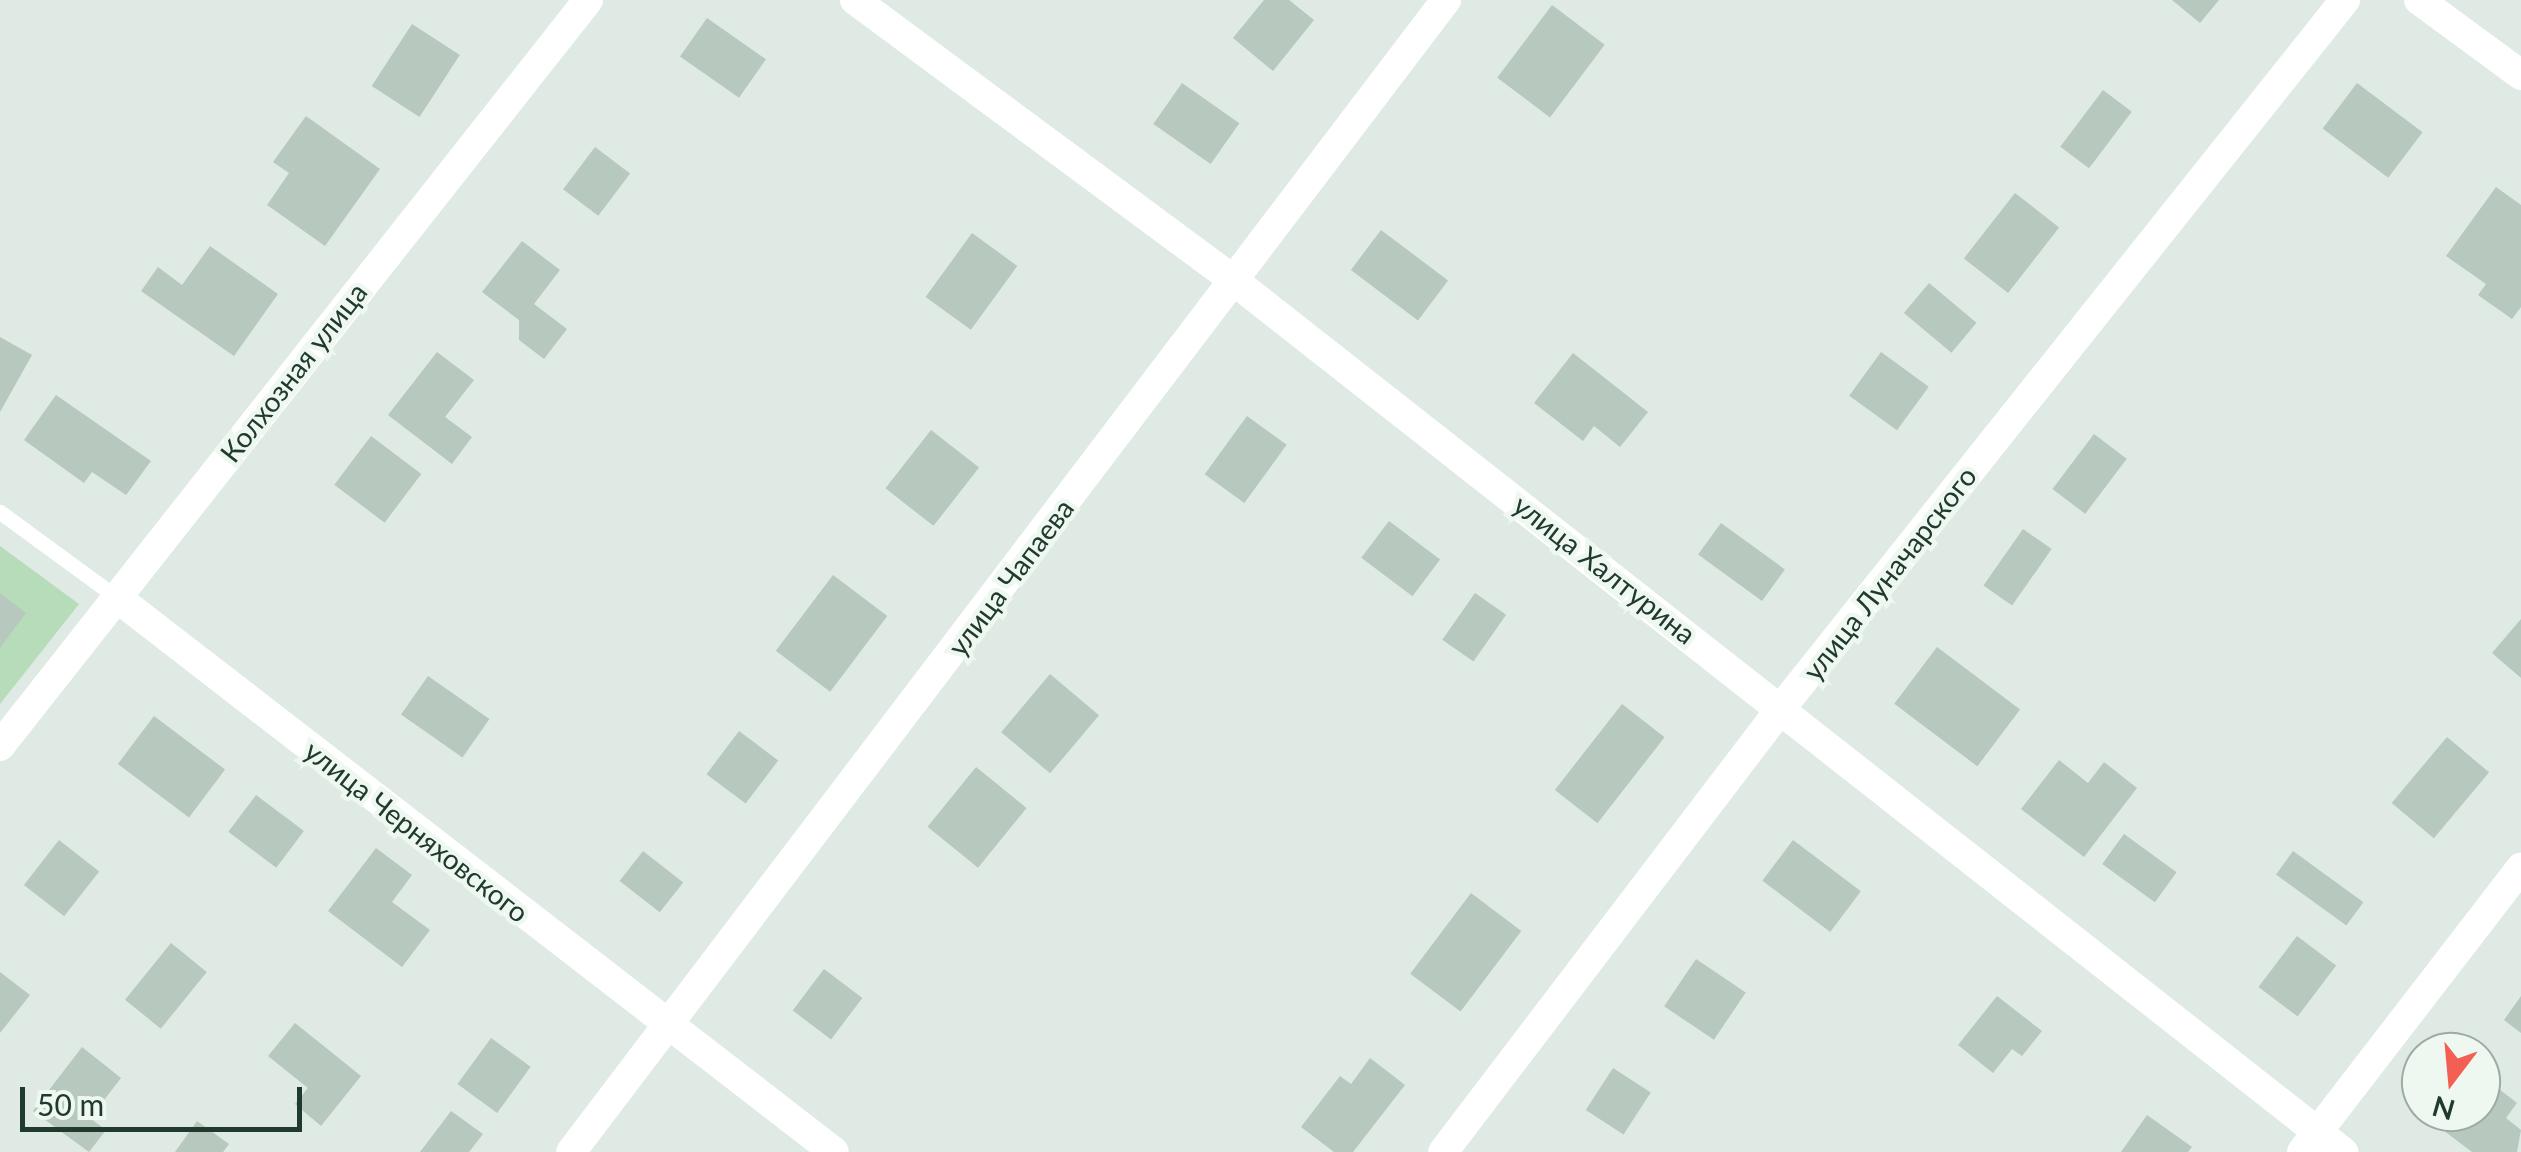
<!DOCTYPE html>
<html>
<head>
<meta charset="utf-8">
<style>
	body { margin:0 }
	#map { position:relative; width:2521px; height:1152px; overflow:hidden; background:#deeae3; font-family:Lato,sans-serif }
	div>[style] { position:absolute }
	.green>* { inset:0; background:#b7dcba }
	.building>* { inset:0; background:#b7c8be; transform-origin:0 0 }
	.service>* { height:15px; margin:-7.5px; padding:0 7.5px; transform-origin:7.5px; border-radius:7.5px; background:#fff }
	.minor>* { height:30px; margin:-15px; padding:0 15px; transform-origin:15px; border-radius:15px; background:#fff }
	span { translate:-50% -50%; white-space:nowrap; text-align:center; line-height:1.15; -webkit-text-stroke:9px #eff7f1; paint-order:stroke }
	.street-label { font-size:28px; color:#203a2e }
	.north { position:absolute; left:2401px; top:1032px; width:100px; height:100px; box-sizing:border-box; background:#eff7f1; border:2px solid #9caba3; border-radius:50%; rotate:196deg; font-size:28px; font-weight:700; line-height:40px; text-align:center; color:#203a2e }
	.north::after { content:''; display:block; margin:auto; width:35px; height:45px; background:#f35f53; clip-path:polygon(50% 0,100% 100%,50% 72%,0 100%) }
	.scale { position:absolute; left:20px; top:1087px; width:282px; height:45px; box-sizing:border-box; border:5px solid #203a2e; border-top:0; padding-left:12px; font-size:30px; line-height:35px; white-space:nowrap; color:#203a2e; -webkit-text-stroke:8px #eff7f1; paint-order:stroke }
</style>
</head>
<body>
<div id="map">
	<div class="green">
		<div style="clip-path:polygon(0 546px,79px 604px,0 704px)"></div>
	</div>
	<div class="building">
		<div style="clip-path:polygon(1264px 0,1289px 0,1314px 20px,1273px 71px,1233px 38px)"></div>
		<div style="clip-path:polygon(2172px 0,2219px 0,2200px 23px)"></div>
		<div style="left:1552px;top:5px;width:66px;height:91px;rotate:37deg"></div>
		<div style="left:707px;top:18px;width:72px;height:47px;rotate:35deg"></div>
		<div style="left:412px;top:24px;width:57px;height:74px;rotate:33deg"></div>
		<div style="left:1182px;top:83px;width:70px;height:50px;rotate:35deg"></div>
		<div style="left:2357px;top:83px;width:82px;height:57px;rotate:37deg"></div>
		<div style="left:2103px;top:90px;width:36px;height:71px;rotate:37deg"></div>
		<div style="clip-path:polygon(306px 116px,380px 169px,325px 246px,267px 205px,289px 173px,273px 162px)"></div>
		<div style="left:595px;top:147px;width:44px;height:53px;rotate:37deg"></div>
		<div style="clip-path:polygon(2496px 187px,2521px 205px,2521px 307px,2512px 319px,2478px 295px,2486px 284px,2446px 256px)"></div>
		<div style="left:2015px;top:193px;width:56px;height:83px;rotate:38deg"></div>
		<div style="left:1381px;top:230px;width:84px;height:50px;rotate:37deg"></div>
		<div style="left:972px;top:233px;width:56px;height:79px;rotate:36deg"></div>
		<div style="clip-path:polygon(522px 241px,560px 270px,534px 304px,567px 329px,544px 359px,519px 340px,519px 320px,482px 292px)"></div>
		<div style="clip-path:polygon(210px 246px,278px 294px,234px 356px,141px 291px,158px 267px,182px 285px)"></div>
		<div style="left:1929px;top:283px;width:62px;height:39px;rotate:40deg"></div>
		<div style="clip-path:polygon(0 337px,32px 355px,0 412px)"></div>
		<div style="clip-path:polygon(437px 352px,474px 380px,445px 417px,472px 437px,452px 464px,388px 415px)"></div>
		<div style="left:1881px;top:352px;width:59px;height:54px;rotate:36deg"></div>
		<div style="clip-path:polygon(1573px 353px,1648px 412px,1620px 447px,1594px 426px,1583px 441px,1534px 403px)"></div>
		<div style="clip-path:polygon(56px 395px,151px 461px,126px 495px,92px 472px,84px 483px,24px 440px)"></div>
		<div style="left:1247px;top:416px;width:49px;height:72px;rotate:36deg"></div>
		<div style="left:931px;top:430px;width:61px;height:74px;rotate:38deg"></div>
		<div style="left:2094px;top:434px;width:41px;height:69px;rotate:37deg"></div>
		<div style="left:371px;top:436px;width:63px;height:61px;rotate:37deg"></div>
		<div style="left:1389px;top:521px;width:64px;height:46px;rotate:37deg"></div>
		<div style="left:1721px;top:523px;width:79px;height:39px;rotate:36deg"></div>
		<div style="left:2023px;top:529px;width:35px;height:69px;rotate:35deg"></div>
		<div style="left:833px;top:575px;width:68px;height:95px;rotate:37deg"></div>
		<div style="clip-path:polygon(0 593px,26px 613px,0 648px)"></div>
		<div style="left:1475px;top:593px;width:38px;height:57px;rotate:35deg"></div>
		<div style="clip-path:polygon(2521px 619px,2521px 678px,2492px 653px)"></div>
		<div style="left:1937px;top:647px;width:104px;height:71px;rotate:37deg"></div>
		<div style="left:1050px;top:674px;width:64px;height:76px;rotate:40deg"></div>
		<div style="left:428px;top:676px;width:75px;height:47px;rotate:35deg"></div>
		<div style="left:1622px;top:704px;width:54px;height:109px;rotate:38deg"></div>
		<div style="left:154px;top:716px;width:89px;height:60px;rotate:37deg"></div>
		<div style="left:739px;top:731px;width:49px;height:54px;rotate:37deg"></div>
		<div style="left:2447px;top:737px;width:55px;height:86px;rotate:40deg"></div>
		<div style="clip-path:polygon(2059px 760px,2088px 783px,2104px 762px,2137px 788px,2084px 857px,2021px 809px)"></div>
		<div style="left:976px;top:767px;width:65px;height:77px;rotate:39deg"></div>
		<div style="left:256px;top:795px;width:60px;height:46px;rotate:37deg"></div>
		<div style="left:2124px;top:834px;width:65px;height:37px;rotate:36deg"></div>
		<div style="left:59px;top:840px;width:51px;height:57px;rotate:38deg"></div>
		<div style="left:1793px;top:840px;width:85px;height:51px;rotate:37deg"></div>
		<div style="clip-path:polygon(376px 848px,412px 875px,392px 902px,430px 930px,402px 967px,328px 911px)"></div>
		<div style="left:643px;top:851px;width:51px;height:38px;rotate:38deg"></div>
		<div style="left:2293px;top:851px;width:87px;height:29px;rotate:36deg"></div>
		<div style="left:1471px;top:893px;width:63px;height:101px;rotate:37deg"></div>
		<div style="left:2297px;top:936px;width:49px;height:64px;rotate:37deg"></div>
		<div style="left:171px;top:943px;width:46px;height:73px;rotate:39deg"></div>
		<div style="left:1696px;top:959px;width:60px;height:57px;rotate:34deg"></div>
		<div style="left:824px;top:969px;width:48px;height:52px;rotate:37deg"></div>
		<div style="clip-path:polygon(0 972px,30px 995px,0 1033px)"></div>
		<div style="clip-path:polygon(1997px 996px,2042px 1031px,2022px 1056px,2012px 1049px,1993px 1073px,1958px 1045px)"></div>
		<div style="clip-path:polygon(2521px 996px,2521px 1033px,2504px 1020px)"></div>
		<div style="clip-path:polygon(295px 1023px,361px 1076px,321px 1126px,295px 1104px,308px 1088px,268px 1056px)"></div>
		<div style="left:491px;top:1038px;width:49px;height:57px;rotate:36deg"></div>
		<div style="clip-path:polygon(82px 1047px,121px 1078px,90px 1118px,106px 1130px,89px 1152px,33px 1111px)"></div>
		<div style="clip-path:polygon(1370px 1058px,1405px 1085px,1353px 1152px,1334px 1152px,1301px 1127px,1340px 1076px,1351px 1084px)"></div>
		<div style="left:1613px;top:1068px;width:45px;height:50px;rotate:33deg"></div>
		<div style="clip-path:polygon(2481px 1075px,2517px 1103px,2506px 1118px,2521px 1130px,2517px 1152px,2472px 1152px,2427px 1118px,2432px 1112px,2481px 1112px)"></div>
		<div style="clip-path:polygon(451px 1111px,483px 1134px,469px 1152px,420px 1152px)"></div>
		<div style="clip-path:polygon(2147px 1115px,2192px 1147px,2188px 1152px,2121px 1152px)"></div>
		<div style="clip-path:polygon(197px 1121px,229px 1144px,223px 1152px,175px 1152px)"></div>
	</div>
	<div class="service">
		<div style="left:0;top:512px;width:144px;rotate:36.2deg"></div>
	</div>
	<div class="minor">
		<div style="left:855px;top:0;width:470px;rotate:36.5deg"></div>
		<div style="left:1233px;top:280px;width:1412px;rotate:38.15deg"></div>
		<div style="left:2419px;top:0;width:127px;rotate:36.3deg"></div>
		<div style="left:116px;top:597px;width:907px;rotate:37.7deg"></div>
		<div style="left:0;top:746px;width:950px;rotate:-51.75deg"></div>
		<div style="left:571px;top:1152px;width:1447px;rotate:-52.78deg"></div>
		<div style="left:1443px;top:1152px;width:559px;rotate:-52.7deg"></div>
		<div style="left:1782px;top:707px;width:904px;rotate:-51.47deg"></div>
		<div style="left:2302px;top:1152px;width:359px;rotate:-52.4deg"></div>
	</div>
	<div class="street-label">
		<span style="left:293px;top:372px;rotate:-52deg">Колхозная улица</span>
		<span style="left:1605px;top:569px;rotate:38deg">улица Халтурина</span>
		<span style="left:1889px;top:573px;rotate:-52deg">улица Луначарского</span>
		<span style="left:1010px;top:577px;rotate:-53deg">улица Чапаева</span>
		<span style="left:417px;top:831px;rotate:38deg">улица Черняховского</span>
	</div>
	<div class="north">N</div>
	<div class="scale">50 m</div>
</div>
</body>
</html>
